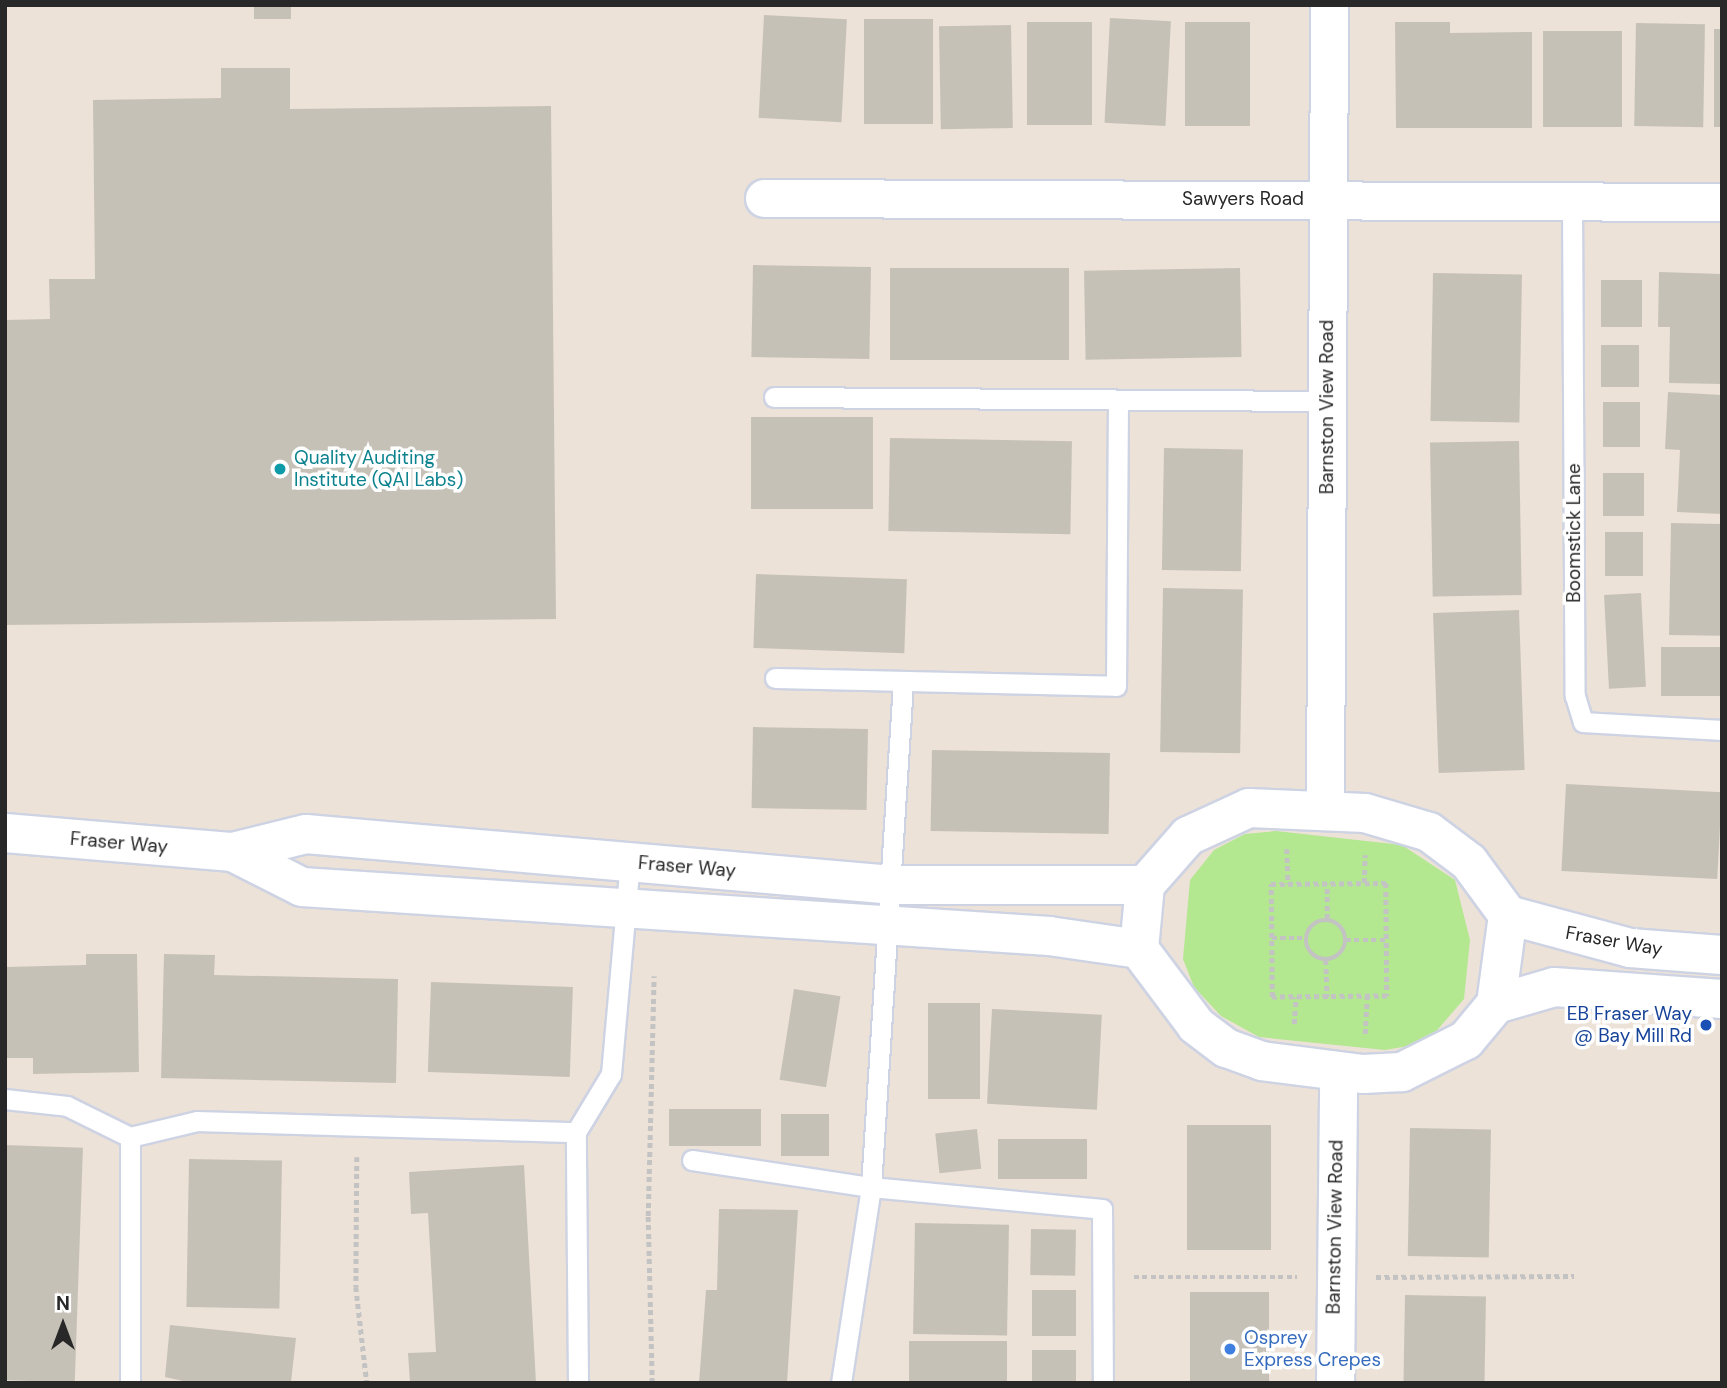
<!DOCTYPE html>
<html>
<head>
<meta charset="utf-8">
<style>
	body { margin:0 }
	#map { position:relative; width:1727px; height:1388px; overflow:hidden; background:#ece2d8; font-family:"DM Sans",sans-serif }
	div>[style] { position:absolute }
	.green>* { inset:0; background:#b3e790 }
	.building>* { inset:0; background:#c6c1b7; transform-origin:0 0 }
	.path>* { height:4.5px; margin-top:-2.25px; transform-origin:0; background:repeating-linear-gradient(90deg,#c3c3c3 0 5px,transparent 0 8.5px) }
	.path>.ring { margin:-2.25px; padding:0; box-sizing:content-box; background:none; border:4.5px solid #c3c3c3; border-radius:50% }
	.roads { filter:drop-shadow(2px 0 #ced3e3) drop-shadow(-2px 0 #ced3e3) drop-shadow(0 2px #ced3e3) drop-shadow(0 -2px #ced3e3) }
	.lane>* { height:19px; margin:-9.5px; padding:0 9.5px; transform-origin:9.5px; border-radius:9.5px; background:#fff }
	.street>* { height:37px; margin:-18.5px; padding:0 18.5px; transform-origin:18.5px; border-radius:18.5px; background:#fff }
	.secondary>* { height:38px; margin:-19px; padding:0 19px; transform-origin:19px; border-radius:19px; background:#fff }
	.dots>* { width:19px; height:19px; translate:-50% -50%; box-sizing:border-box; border:4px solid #fff; border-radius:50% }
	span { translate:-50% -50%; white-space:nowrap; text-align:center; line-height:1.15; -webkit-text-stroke:7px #fff; paint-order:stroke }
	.street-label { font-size:19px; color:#282828 }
	.culture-label { font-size:19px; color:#0d838f }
	.left { translate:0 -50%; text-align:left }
	.transit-label { font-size:19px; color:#164399 }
	.right { translate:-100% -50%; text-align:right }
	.shop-label { font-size:19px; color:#366cbe }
	.frame { position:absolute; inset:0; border:7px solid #282828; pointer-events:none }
	.north { position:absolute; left:28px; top:1290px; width:70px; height:70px; -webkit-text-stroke:5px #fff; paint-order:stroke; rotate:0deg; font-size:19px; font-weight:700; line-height:28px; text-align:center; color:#282828 }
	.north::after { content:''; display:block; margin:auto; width:24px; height:32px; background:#282828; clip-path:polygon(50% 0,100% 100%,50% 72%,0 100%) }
</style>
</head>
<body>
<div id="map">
	<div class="green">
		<div style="clip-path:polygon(1276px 831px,1402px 845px,1455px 880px,1470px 940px,1464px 999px,1426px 1043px,1385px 1050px,1259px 1037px,1221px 1016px,1194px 987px,1183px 959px,1190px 880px,1214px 850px,1245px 834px)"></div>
	</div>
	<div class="building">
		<div style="left:254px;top:5px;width:37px;height:14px"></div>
		<div style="left:764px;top:15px;width:83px;height:103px;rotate:3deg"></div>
		<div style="left:1110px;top:18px;width:61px;height:105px;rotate:3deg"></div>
		<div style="left:864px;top:19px;width:69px;height:105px"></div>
		<div style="left:1027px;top:22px;width:65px;height:103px"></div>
		<div style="left:1185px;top:22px;width:65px;height:104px"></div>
		<div style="clip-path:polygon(1395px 22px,1450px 22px,1450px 33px,1532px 32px,1532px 128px,1396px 128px)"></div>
		<div style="left:1636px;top:23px;width:69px;height:103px;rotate:1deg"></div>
		<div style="left:1011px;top:25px;width:103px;height:72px;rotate:89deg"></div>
		<div style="left:1714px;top:29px;width:8px;height:98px"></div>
		<div style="left:1543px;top:31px;width:79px;height:96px"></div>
		<div style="clip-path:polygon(221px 68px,290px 68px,290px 109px,551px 106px,556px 619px,5px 625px,5px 320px,50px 319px,49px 279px,95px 279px,93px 100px,221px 98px)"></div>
		<div style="left:753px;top:265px;width:118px;height:92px;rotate:1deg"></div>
		<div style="left:890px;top:268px;width:179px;height:92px"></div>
		<div style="left:1240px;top:268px;width:89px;height:156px;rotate:89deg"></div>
		<div style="clip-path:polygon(1659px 272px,1722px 274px,1722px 384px,1669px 383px,1670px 327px,1658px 327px)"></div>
		<div style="left:1433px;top:273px;width:89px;height:148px;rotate:1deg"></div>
		<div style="left:1601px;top:280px;width:41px;height:47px"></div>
		<div style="left:1601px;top:345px;width:38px;height:42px"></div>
		<div style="clip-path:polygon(1668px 392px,1722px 395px,1722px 514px,1677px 512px,1680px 450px,1665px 449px)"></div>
		<div style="left:1603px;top:402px;width:37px;height:45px"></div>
		<div style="left:751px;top:417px;width:122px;height:92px"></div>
		<div style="left:890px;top:438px;width:182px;height:93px;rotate:1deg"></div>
		<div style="left:1519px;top:441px;width:154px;height:89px;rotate:89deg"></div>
		<div style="left:1164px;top:448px;width:79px;height:122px;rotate:1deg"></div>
		<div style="left:1603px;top:473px;width:41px;height:43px"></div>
		<div style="left:1671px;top:523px;width:51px;height:112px;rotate:1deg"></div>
		<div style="left:1605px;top:532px;width:38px;height:44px"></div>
		<div style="left:756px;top:574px;width:151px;height:74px;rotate:2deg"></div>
		<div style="left:1163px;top:588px;width:80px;height:164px;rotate:1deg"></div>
		<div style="left:1641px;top:593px;width:94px;height:37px;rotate:87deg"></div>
		<div style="left:1519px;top:610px;width:160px;height:86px;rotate:88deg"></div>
		<div style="left:1661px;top:647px;width:61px;height:49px"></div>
		<div style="left:753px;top:727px;width:115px;height:81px;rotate:1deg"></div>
		<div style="left:932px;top:750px;width:178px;height:81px;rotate:1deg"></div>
		<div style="left:1566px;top:784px;width:156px;height:87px;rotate:3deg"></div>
		<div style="clip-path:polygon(86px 954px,137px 954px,139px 1072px,33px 1074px,33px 1058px,5px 1058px,5px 967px,86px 965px)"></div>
		<div style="clip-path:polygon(164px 954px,215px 955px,214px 975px,398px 979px,396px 1083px,161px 1078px)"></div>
		<div style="left:431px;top:982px;width:142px;height:90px;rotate:2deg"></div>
		<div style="left:794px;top:989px;width:47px;height:92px;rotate:9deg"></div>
		<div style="left:928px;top:1003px;width:52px;height:96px"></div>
		<div style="left:992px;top:1009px;width:110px;height:95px;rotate:3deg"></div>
		<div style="left:669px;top:1109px;width:92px;height:37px"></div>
		<div style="left:781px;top:1114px;width:48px;height:42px"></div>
		<div style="left:1187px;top:1125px;width:84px;height:125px"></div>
		<div style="left:1410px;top:1128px;width:81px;height:128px;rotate:1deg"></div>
		<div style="left:977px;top:1129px;width:40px;height:42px;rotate:84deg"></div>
		<div style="left:998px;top:1139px;width:89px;height:40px"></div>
		<div style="left:5px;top:1145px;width:78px;height:235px;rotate:2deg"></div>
		<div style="left:189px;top:1159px;width:93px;height:148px;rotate:1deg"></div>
		<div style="clip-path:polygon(524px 1165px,536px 1383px,410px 1383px,408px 1353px,436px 1352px,428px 1213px,411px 1214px,409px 1172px)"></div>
		<div style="clip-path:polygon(719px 1209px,798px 1210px,787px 1383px,699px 1383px,706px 1290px,717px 1290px)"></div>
		<div style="left:915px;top:1223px;width:94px;height:111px;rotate:1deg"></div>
		<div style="left:1031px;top:1229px;width:45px;height:46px;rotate:1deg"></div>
		<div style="left:1032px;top:1290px;width:44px;height:46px"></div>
		<div style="left:1190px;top:1292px;width:79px;height:91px"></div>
		<div style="left:1405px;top:1295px;width:81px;height:88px;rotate:1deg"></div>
		<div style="clip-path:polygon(170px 1325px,296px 1338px,291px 1382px,192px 1383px,165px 1377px)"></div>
		<div style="left:909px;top:1341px;width:98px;height:42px"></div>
		<div style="left:1076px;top:1350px;width:33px;height:44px;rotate:90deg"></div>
	</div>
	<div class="path">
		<div style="left:1287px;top:849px;width:35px;rotate:88deg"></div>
		<div style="left:1364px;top:883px;width:28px;rotate:-88deg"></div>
		<div style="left:1386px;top:883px;width:113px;rotate:89.5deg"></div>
		<div style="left:1387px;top:996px;width:115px;rotate:179.5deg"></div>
		<div style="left:1272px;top:997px;width:113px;rotate:-90.5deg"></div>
		<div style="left:1271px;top:884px;width:115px;rotate:-0.5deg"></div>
		<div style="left:1327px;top:919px;width:35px;rotate:-90deg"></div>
		<div class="ring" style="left:1306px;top:920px;width:35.5px;height:35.5px"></div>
		<div style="left:1272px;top:938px;width:33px"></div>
		<div style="left:1346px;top:940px;width:41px"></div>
		<div style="left:1326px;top:960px;width:37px;rotate:88deg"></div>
		<div style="left:1294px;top:1024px;width:27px;rotate:-86deg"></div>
		<div style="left:1365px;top:1034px;width:38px;rotate:-87deg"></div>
		<div style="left:357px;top:1157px;width:130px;rotate:90.4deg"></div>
		<div style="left:356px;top:1287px;width:97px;rotate:83.5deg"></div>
		<div style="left:1134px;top:1277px;width:163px"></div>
		<div style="left:1376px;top:1277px;width:198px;rotate:-0.3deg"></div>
		<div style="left:652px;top:1383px;width:167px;rotate:-91.4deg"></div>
		<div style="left:648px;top:1216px;width:240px;rotate:-88.6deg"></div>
	</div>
	<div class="roads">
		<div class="lane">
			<div style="left:1572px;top:202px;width:494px;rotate:89.7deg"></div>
			<div style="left:1575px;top:696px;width:27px;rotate:73deg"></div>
			<div style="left:1583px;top:722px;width:139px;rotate:3.3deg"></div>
			<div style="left:774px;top:397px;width:552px;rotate:0.42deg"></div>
			<div style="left:775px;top:678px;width:341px;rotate:1.3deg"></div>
			<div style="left:1116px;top:686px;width:285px;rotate:-89.6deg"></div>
			<div style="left:5px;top:1099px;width:62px;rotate:6.4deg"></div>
			<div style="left:67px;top:1106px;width:70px;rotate:26.2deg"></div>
			<div style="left:130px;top:1137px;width:69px;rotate:-13.4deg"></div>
			<div style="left:197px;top:1121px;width:379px;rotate:1.7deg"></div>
			<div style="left:692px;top:1160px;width:181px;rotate:8.6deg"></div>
			<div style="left:871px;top:1187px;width:232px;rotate:5.4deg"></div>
			<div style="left:1102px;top:1209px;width:174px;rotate:89.7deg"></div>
			<div style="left:130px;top:1383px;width:246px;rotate:-90deg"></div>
			<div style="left:578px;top:1383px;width:251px;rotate:-90.5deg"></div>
			<div style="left:576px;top:1132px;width:68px;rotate:-58.9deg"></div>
			<div style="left:611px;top:1074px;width:213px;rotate:-84.9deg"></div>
			<div style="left:841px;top:1383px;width:198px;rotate:-81.3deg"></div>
			<div style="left:871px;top:1187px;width:506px;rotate:-86.37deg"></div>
		</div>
		<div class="street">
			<div style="left:764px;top:198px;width:958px;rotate:0.24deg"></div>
			<div style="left:1325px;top:808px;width:803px;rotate:-89.71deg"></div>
			<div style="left:1335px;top:1383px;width:312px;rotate:-89.4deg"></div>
		</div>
		<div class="secondary">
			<div style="left:1249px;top:808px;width:116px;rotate:2.5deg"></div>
			<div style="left:1365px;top:813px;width:67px;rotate:16.5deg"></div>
			<div style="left:1429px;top:832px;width:50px;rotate:36.9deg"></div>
			<div style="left:1469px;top:862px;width:66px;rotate:53.7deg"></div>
			<div style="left:1508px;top:915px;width:90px;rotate:97.7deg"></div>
			<div style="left:1496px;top:1004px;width:47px;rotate:129.8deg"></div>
			<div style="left:1466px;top:1040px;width:72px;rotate:153.4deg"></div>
			<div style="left:1402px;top:1072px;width:39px;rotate:177deg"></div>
			<div style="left:1363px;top:1074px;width:102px;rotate:-172.7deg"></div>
			<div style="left:1262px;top:1061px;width:38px;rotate:-160deg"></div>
			<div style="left:1226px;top:1048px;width:38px;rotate:-143deg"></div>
			<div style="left:1196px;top:1025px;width:95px;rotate:-126.9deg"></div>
			<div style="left:1139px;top:949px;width:64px;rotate:-84.6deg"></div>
			<div style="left:1145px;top:885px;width:65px;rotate:-48.7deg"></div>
			<div style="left:1188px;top:836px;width:67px;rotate:-24.7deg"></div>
			<div style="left:5px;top:833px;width:229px;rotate:4.8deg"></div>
			<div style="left:233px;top:852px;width:75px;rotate:-13.9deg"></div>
			<div style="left:306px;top:834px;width:588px;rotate:4.97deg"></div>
			<div style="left:892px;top:885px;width:253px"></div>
			<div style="left:233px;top:852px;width:77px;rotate:26.9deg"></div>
			<div style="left:302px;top:887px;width:749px;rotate:3.75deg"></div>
			<div style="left:1049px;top:936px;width:91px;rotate:8.2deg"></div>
			<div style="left:1508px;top:915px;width:126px;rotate:15.1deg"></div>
			<div style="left:1630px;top:948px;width:92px;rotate:4.4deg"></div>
			<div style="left:1496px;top:1004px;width:60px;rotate:-16.3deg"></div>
			<div style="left:1554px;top:987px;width:168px;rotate:4.1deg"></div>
		</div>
	</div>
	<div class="dots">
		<div style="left:280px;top:469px;background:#0f9aa8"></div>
		<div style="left:1706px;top:1025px;background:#1a4fb4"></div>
		<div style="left:1230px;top:1349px;background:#3f7fe0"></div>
	</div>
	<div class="street-label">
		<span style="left:1243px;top:199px">Sawyers Road</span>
		<span style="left:1327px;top:407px;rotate:-90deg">Barnston View Road</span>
		<span style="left:1574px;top:533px;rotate:-90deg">Boomstick Lane</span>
		<span style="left:119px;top:843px;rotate:5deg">Fraser Way</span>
		<span style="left:687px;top:867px;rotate:5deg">Fraser Way</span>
		<span style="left:1614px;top:941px;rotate:10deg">Fraser Way</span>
		<span style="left:1335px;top:1227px;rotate:-89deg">Barnston View Road</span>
	</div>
	<div class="culture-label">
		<span class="left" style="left:294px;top:469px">Quality Auditing<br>Institute (QAI Labs)</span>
	</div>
	<div class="transit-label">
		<span class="right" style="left:1692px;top:1025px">EB Fraser Way<br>@ Bay Mill Rd</span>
	</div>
	<div class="shop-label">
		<span class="left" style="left:1244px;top:1349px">Osprey<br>Express Crepes</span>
	</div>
	<div class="frame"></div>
	<div class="north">N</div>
</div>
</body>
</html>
